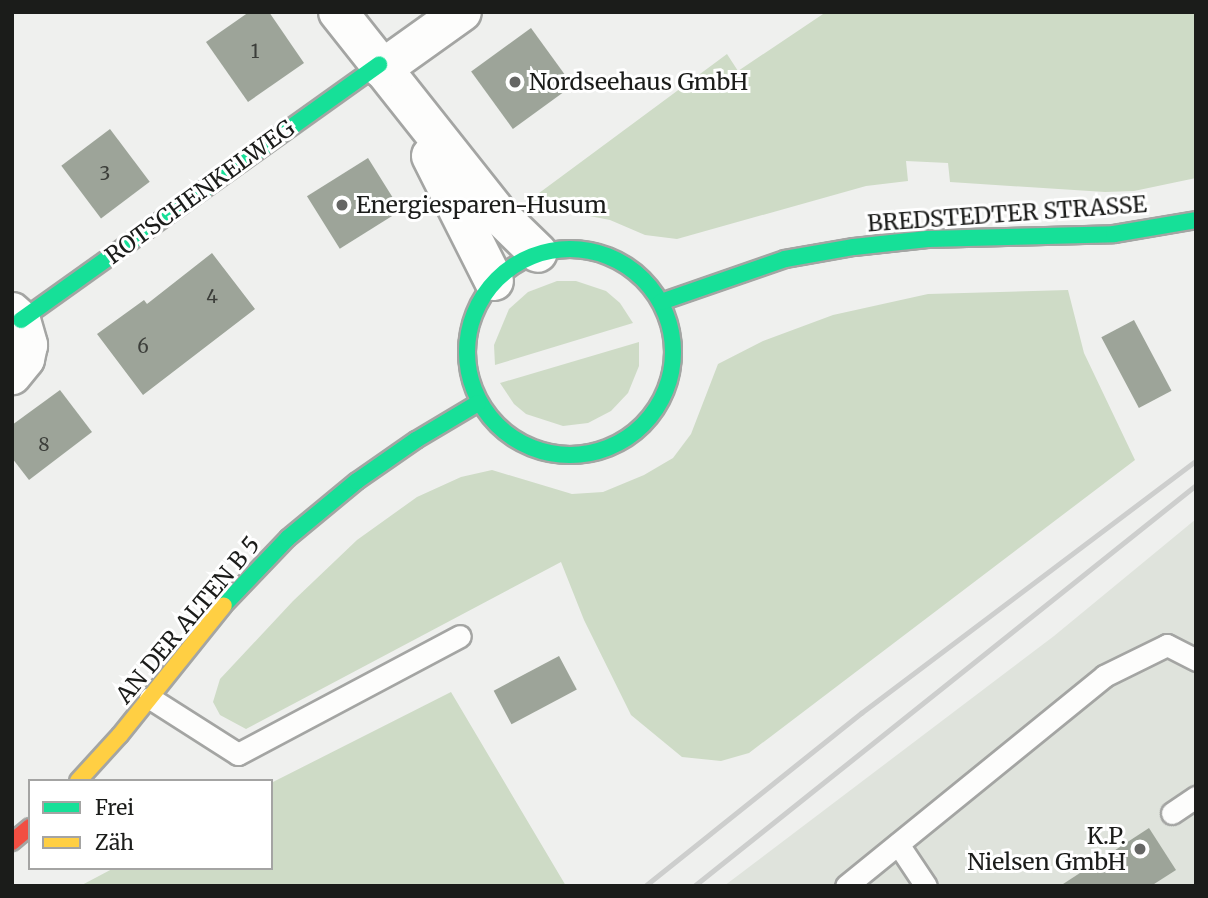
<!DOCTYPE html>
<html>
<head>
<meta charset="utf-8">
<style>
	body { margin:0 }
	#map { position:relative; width:1208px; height:898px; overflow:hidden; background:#eff0ee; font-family:Merriweather,serif }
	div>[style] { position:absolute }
	.built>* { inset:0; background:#dfe3dc }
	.green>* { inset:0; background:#cedbc6 }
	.building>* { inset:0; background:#9da499; transform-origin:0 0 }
	.roads { filter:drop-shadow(2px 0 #a4a5a3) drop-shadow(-2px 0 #a4a5a3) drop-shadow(0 2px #a4a5a3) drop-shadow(0 -2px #a4a5a3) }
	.lane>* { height:21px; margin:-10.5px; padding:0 10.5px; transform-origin:10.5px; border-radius:10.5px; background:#fdfdfc }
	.street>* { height:38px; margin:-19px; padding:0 19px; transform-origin:19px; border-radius:19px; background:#fdfdfc }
	.fast>* { height:16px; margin:-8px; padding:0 8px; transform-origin:8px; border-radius:8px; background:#16e098 }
	.fast>.ring { margin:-8px; padding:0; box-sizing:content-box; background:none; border:16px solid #16e098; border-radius:50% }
	.slow>* { height:16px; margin:-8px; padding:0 8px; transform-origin:8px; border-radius:8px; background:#ffcf43 }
	.jam>* { height:16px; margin:-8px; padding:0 8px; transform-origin:8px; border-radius:8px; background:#f24e42 }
	.rail>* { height:5px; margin:-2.5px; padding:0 2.5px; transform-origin:2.5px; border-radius:2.5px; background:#cdcecd }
	.dots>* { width:19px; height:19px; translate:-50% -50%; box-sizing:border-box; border:4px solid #fff; border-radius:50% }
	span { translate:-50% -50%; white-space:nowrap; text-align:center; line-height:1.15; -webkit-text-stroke:6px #fff; paint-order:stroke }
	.number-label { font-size:19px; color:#3c3e3a }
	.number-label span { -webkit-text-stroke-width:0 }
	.poi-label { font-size:23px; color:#1b1c1a }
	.left { translate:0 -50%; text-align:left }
	.right { translate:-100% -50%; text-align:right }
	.street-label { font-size:23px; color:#1b1c1a }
	.frame { position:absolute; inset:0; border:14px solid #1b1c1a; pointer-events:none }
	.legend { position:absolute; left:28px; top:779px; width:245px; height:91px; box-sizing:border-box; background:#fff; border:2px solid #a4a4a3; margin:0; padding:9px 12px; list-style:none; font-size:21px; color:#1b1c1a }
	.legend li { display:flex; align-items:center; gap:14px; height:35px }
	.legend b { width:35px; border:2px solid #a4a4a3 }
</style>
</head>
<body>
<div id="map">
	<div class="built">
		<div style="clip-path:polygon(1196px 519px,1196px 886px,724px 886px,1054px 636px)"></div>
	</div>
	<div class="green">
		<div style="clip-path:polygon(826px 12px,1196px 12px,1196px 178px,1134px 191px,1105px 192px,950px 182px,948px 163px,906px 161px,908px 181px,866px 186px,677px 239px,645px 235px,610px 220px,554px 209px,531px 199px,727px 54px,738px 71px)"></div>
		<div style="clip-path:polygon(557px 281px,576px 281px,606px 291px,620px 303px,633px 323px,495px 365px,494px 345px,509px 309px,528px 292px)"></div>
		<div style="clip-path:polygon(1068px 290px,1084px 353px,1135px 460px,749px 753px,721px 761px,682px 757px,631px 715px,584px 620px,561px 562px,246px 729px,220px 715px,213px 702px,220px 679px,293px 601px,357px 540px,417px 497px,461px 477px,492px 470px,572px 494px,603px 492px,644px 475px,673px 458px,691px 434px,718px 364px,763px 341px,833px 315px,928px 294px)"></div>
		<div style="clip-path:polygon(639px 342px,639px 366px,628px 393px,611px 411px,588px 423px,563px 426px,526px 414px,514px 404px,500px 383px)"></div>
		<div style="clip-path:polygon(451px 692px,566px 886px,80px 886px,114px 868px,271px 868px,271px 783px)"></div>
	</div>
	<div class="building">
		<div style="clip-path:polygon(249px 12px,269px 12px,304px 63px,248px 102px,206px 42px)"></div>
		<div style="left:531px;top:28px;width:71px;height:74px;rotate:54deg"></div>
		<div style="left:110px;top:129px;width:66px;height:61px;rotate:53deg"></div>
		<div style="left:368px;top:158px;width:62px;height:72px;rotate:58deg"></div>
		<div style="clip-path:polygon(212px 253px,255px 309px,143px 395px,97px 334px,144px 300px,147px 304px)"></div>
		<div style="left:1134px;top:320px;width:80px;height:37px;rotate:62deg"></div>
		<div style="clip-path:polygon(60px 390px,92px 432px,29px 480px,12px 458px,12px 425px)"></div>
		<div style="left:559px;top:656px;width:38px;height:74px;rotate:62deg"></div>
		<div style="clip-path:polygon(1149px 828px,1176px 870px,1151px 886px,1060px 886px)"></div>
	</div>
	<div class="roads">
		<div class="lane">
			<div style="left:150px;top:698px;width:104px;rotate:32.5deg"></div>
			<div style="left:238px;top:754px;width:251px;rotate:-28deg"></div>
			<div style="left:1172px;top:813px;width:29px;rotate:-34deg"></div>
			<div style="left:898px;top:844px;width:50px;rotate:56.3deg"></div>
			<div style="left:846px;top:886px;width:333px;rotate:-39.1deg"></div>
			<div style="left:1104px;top:676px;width:70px;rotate:-26.2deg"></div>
			<div style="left:1167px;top:645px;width:33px;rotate:27deg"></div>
		</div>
		<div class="street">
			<div style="left:338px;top:12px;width:259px;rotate:51.6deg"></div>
			<div style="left:499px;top:215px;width:54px;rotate:44.3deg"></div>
			<div style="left:382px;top:69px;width:98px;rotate:-35.5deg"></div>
			<div style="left:431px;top:156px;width:140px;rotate:63.3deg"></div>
			<div style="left:12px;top:312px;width:12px;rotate:42deg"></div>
			<div style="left:21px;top:320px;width:26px;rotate:74deg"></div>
			<div style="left:28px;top:345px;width:14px;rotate:102deg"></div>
			<div style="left:25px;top:359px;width:21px;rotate:129deg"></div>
		</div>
		<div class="fast">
			<div class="ring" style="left:467px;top:249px;width:190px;height:190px"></div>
			<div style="left:661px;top:302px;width:131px;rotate:-19.1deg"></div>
			<div style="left:785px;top:259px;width:70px;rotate:-9.9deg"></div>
			<div style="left:854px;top:247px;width:74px;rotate:-6.2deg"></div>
			<div style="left:928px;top:239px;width:186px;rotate:-1.5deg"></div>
			<div style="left:1114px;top:234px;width:83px;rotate:-9.7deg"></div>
			<div style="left:21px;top:320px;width:440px;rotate:-35.5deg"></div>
			<div style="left:224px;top:605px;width:93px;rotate:-46.3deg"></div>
			<div style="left:288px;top:538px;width:89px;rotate:-39.6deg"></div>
			<div style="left:357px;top:481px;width:72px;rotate:-34.8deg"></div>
			<div style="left:416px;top:440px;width:72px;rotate:-30.8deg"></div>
		</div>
		<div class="slow">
			<div style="left:78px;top:781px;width:62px;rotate:-47.6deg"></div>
			<div style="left:120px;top:735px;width:166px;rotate:-51.3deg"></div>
		</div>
		<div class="jam">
			<div style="left:12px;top:842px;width:23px;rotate:-40deg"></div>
		</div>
	</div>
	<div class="rail">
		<div style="left:645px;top:886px;width:277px;rotate:-38.7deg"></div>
		<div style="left:861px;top:713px;width:419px;rotate:-37deg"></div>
		<div style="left:694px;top:886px;width:642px;rotate:-38.62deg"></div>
	</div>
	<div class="dots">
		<div style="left:515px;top:82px;background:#656664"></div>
		<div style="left:342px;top:205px;background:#656664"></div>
		<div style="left:1140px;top:849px;background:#656664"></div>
	</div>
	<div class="number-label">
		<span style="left:255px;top:52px">1</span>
		<span style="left:105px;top:174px">3</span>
		<span style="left:212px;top:297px">4</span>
		<span style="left:143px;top:347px">6</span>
		<span style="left:44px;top:445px">8</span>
	</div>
	<div class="poi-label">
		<span class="left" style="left:529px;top:82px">Nordseehaus GmbH</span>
		<span class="left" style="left:356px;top:205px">Energiesparen-Husum</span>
		<span class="right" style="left:1126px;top:849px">K.P.<br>Nielsen GmbH</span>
	</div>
	<div class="street-label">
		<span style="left:200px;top:192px;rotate:-36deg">ROTSCHENKELWEG</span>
		<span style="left:1007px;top:214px;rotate:-4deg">BREDSTEDTER STRASSE</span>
		<span style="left:188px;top:620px;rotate:-50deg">AN DER ALTEN B 5</span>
	</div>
	<div class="frame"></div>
	<ul class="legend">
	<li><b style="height:9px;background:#16e098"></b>Frei</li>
	<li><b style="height:9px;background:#ffcf43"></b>Zäh</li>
	</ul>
</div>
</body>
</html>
